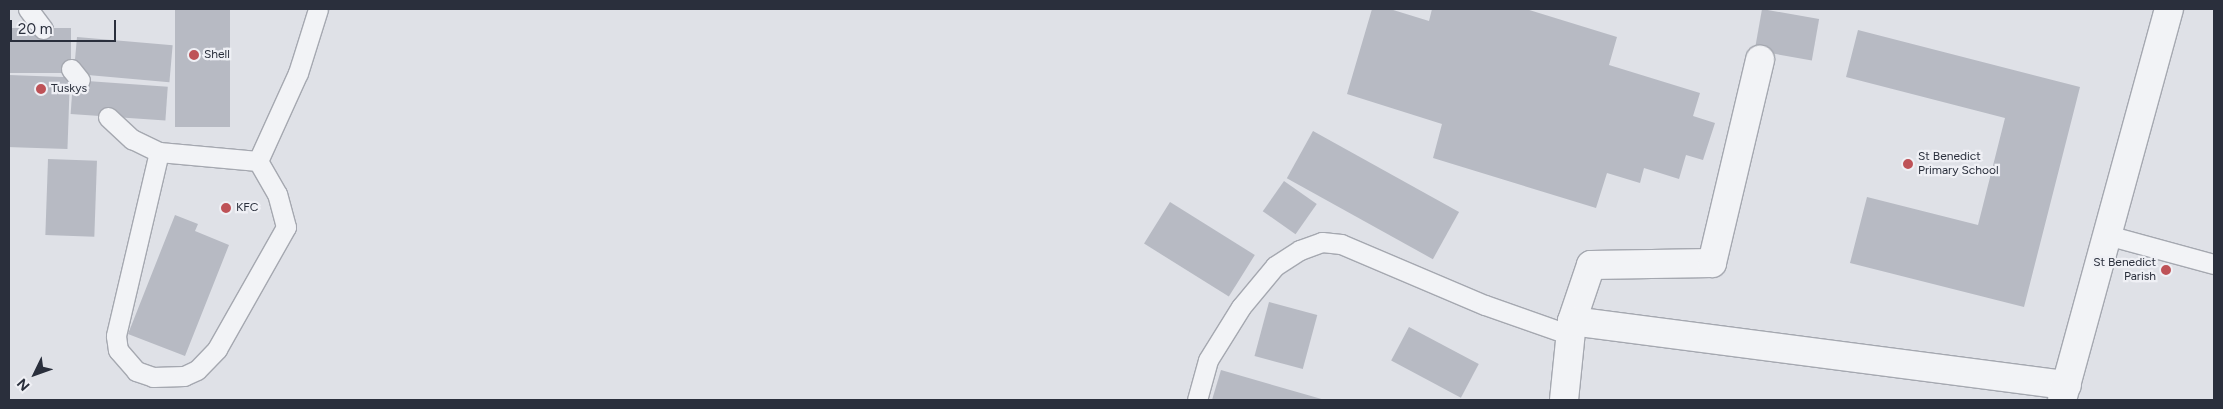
<!DOCTYPE html>
<html>
<head>
<meta charset="utf-8">
<style>
	body { margin:0 }
	#map { position:relative; width:2223px; height:409px; overflow:hidden; background:#dfe1e7; font-family:Figtree,sans-serif }
	div>[style] { position:absolute }
	.building>* { inset:0; background:#b7bac3; transform-origin:0 0 }
	.roads { filter:drop-shadow(1px 0 #a5a8b0) drop-shadow(-1px 0 #a5a8b0) drop-shadow(0 1px #a5a8b0) drop-shadow(0 -1px #a5a8b0) }
	.lane>* { height:19px; margin:-9.5px; padding:0 9.5px; transform-origin:9.5px; border-radius:9.5px; background:#f2f3f6 }
	.street>* { height:28px; margin:-14px; padding:0 14px; transform-origin:14px; border-radius:14px; background:#f2f3f6 }
	.dots>* { width:14px; height:14px; translate:-50% -50%; box-sizing:border-box; border:2px solid #eff0f5; border-radius:50% }
	span { translate:-50% -50%; white-space:nowrap; text-align:center; line-height:1.15; -webkit-text-stroke:4.5px #eff0f5; paint-order:stroke }
	.poi-label { font-size:12px; color:#2a2f3c }
	.left { translate:0 -50%; text-align:left }
	.right { translate:-100% -50%; text-align:right }
	.frame { position:absolute; inset:0; border:10px solid #2a2f3c; pointer-events:none }
	.north { position:absolute; left:10px; top:349px; width:50px; height:50px; -webkit-text-stroke:4px #eff0f5; paint-order:stroke; rotate:228deg; font-size:14px; font-weight:700; line-height:20px; text-align:center; color:#2a2f3c }
	.north::after { content:''; display:block; margin:auto; width:18px; height:22px; background:#2a2f3c; clip-path:polygon(50% 0,100% 100%,50% 72%,0 100%) }
	.scale { position:absolute; left:10px; top:20px; width:106px; height:22px; box-sizing:border-box; border:2px solid #2a2f3c; border-top:0; padding-left:6px; font-size:15px; line-height:18px; white-space:nowrap; color:#2a2f3c; -webkit-text-stroke:4px #eff0f5; paint-order:stroke }
</style>
</head>
<body>
<div id="map">
	<div class="building">
		<div style="left:175px;top:9px;width:55px;height:118px"></div>
		<div style="clip-path:polygon(1372px 9px,1390px 9px,1429px 21px,1432px 9px,1526px 9px,1617px 37px,1609px 65px,1700px 93px,1693px 116px,1715px 123px,1703px 160px,1686px 155px,1679px 179px,1644px 168px,1640px 183px,1607px 173px,1596px 208px,1433px 158px,1442px 124px,1347px 94px)"></div>
		<div style="left:1762px;top:9px;width:58px;height:42px;rotate:10deg"></div>
		<div style="left:71px;top:28px;width:45px;height:62px;rotate:90deg"></div>
		<div style="clip-path:polygon(1858px 30px,2080px 87px,2024px 307px,1850px 263px,1867px 197px,1978px 225px,2005px 118px,1846px 77px)"></div>
		<div style="left:77px;top:37px;width:96px;height:37px;rotate:5deg"></div>
		<div style="left:9px;top:75px;width:61px;height:72px;rotate:2deg"></div>
		<div style="left:73px;top:80px;width:95px;height:34px;rotate:4deg"></div>
		<div style="left:1313px;top:131px;width:167px;height:54px;rotate:29deg"></div>
		<div style="left:48px;top:159px;width:49px;height:76px;rotate:2deg"></div>
		<div style="left:1284px;top:181px;width:40px;height:37px;rotate:35deg"></div>
		<div style="left:1170px;top:202px;width:100px;height:49px;rotate:32deg"></div>
		<div style="clip-path:polygon(175px 215px,198px 224px,195px 231px,229px 245px,185px 356px,128px 334px)"></div>
		<div style="left:1269px;top:302px;width:50px;height:56px;rotate:15deg"></div>
		<div style="left:1409px;top:327px;width:79px;height:38px;rotate:28deg"></div>
		<div style="clip-path:polygon(1221px 370px,1325px 400px,1212px 400px)"></div>
	</div>
	<div class="roads">
		<div class="lane">
			<div style="left:28px;top:9px;width:25px;rotate:53deg"></div>
			<div style="left:71px;top:69px;width:14px;rotate:51deg"></div>
			<div style="left:108px;top:117px;width:33px;rotate:43deg"></div>
			<div style="left:132px;top:139px;width:30px;rotate:26deg"></div>
			<div style="left:159px;top:152px;width:189px;rotate:103.2deg"></div>
			<div style="left:116px;top:336px;width:14px;rotate:82deg"></div>
			<div style="left:118px;top:350px;width:28px;rotate:49deg"></div>
			<div style="left:136px;top:371px;width:18px;rotate:19deg"></div>
			<div style="left:153px;top:377px;width:31px;rotate:-2deg"></div>
			<div style="left:184px;top:376px;width:14px;rotate:-25deg"></div>
			<div style="left:197px;top:370px;width:29px;rotate:-46deg"></div>
			<div style="left:217px;top:349px;width:140px;rotate:-60.5deg"></div>
			<div style="left:286px;top:227px;width:34px;rotate:-105deg"></div>
			<div style="left:277px;top:194px;width:38px;rotate:-120deg"></div>
			<div style="left:258px;top:161px;width:97px;rotate:-65.6deg"></div>
			<div style="left:298px;top:73px;width:67px;rotate:-72.6deg"></div>
			<div style="left:159px;top:152px;width:99px;rotate:5.2deg"></div>
			<div style="left:2107px;top:235px;width:111px;rotate:15.2deg"></div>
			<div style="left:1197px;top:400px;width:41px;rotate:-74.6deg"></div>
			<div style="left:1208px;top:360px;width:62px;rotate:-58.1deg"></div>
			<div style="left:1241px;top:307px;width:53px;rotate:-50.3deg"></div>
			<div style="left:1275px;top:266px;width:30px;rotate:-33deg"></div>
			<div style="left:1300px;top:250px;width:23px;rotate:-20deg"></div>
			<div style="left:1322px;top:242px;width:19px;rotate:6deg"></div>
			<div style="left:1341px;top:244px;width:156px;rotate:23deg"></div>
			<div style="left:1485px;top:305px;width:90px;rotate:19.4deg"></div>
		</div>
		<div class="street">
			<div style="left:1572px;top:321px;width:59px;rotate:-71.3deg"></div>
			<div style="left:1591px;top:265px;width:121px;rotate:-0.9deg"></div>
			<div style="left:1712px;top:263px;width:209px;rotate:-76.7deg"></div>
			<div style="left:1564px;top:400px;width:79px;rotate:-84.2deg"></div>
			<div style="left:1572px;top:321px;width:499px;rotate:7.4deg"></div>
			<div style="left:2062px;top:400px;width:405px;rotate:-74.7deg"></div>
		</div>
	</div>
	<div class="dots">
		<div style="left:194px;top:55px;background:#be5257"></div>
		<div style="left:41px;top:89px;background:#be5257"></div>
		<div style="left:1908px;top:164px;background:#be5257"></div>
		<div style="left:226px;top:208px;background:#be5257"></div>
		<div style="left:2166px;top:270px;background:#be5257"></div>
	</div>
	<div class="poi-label">
		<span class="left" style="left:204px;top:55px">Shell</span>
		<span class="left" style="left:51px;top:89px">Tuskys</span>
		<span class="left" style="left:1918px;top:164px">St Benedict<br>Primary School</span>
		<span class="left" style="left:236px;top:208px">KFC</span>
		<span class="right" style="left:2156px;top:270px">St Benedict<br>Parish</span>
	</div>
	<div class="frame"></div>
	<div class="north">N</div>
	<div class="scale">20 m</div>
</div>
</body>
</html>
